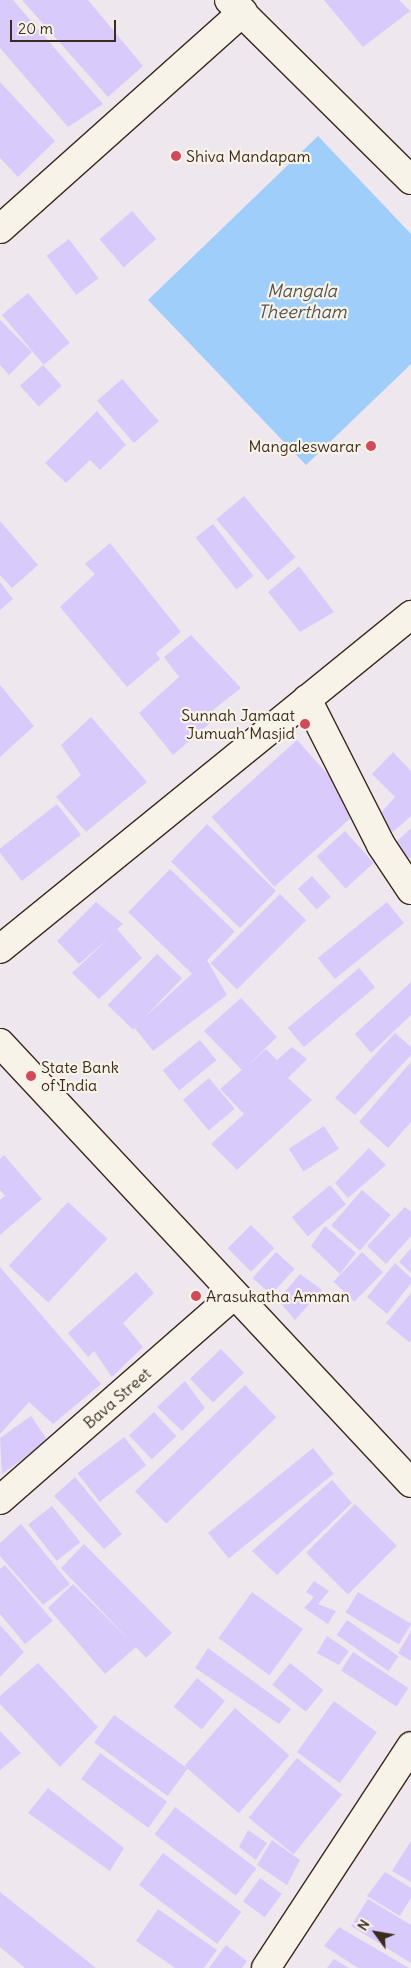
<!DOCTYPE html>
<html>
<head>
<meta charset="utf-8">
<style>
	body { margin:0 }
	#map { position:relative; width:411px; height:1968px; overflow:hidden; background:#eee7ee; font-family:Delius,sans-serif }
	div>[style] { position:absolute }
	.water>* { inset:0; background:#9fcefa }
	.building>* { inset:0; background:#d9cafc; transform-origin:0 0 }
	.roads { filter:drop-shadow(1px 0 #3b2a1e) drop-shadow(-1px 0 #3b2a1e) drop-shadow(0 1px #3b2a1e) drop-shadow(0 -1px #3b2a1e) }
	.minor>* { height:28px; margin:-14px; padding:0 14px; transform-origin:14px; border-radius:14px; background:#f7f3e8 }
	.highway>* { height:28px; margin:-14px; padding:0 14px; transform-origin:14px; border-radius:14px; background:#f7f3e8 }
	.dots>* { width:14px; height:14px; translate:-50% -50%; box-sizing:border-box; border:2px solid #f7f3e8; border-radius:50% }
	span { translate:-50% -50%; white-space:nowrap; text-align:center; line-height:1.15; -webkit-text-stroke:4.5px #f7f3e8; paint-order:stroke }
	.poi-label { font-size:16px; color:#3b2a1e }
	.left { translate:0 -50%; text-align:left }
	.right { translate:-100% -50%; text-align:right }
	.street-label { font-size:16px; color:#3b2a1e }
	.water-label { font-size:18px; color:#545355; font-style:italic }
	.north { position:absolute; left:351px; top:1908px; width:50px; height:50px; -webkit-text-stroke:4px #f7f3e8; paint-order:stroke; rotate:302deg; font-size:14px; font-weight:700; line-height:20px; text-align:center; color:#3b2a1e }
	.north::after { content:''; display:block; margin:auto; width:18px; height:22px; background:#3b2a1e; clip-path:polygon(50% 0,100% 100%,50% 72%,0 100%) }
	.scale { position:absolute; left:10px; top:20px; width:106px; height:22px; box-sizing:border-box; border:2px solid #3b2a1e; border-top:0; padding-left:6px; font-size:15px; line-height:18px; white-space:nowrap; color:#3b2a1e; -webkit-text-stroke:4px #f7f3e8; paint-order:stroke }
</style>
</head>
<body>
<div id="map">
	<div class="water">
		<div style="clip-path:polygon(318px 136px,411px 234px,411px 364px,306px 465px,148px 300px)"></div>
	</div>
	<div class="building">
		<div style="clip-path:polygon(0 0,13px 0,103px 104px,68px 127px,0 48px)"></div>
		<div style="clip-path:polygon(22px 0,88px 0,143px 66px,108px 97px)"></div>
		<div style="clip-path:polygon(324px 0,399px 0,410px 11px,363px 47px)"></div>
		<div style="clip-path:polygon(0 82px,55px 141px,18px 177px,0 158px)"></div>
		<div style="left:132px;top:211px;width:37px;height:43px;rotate:49deg"></div>
		<div style="left:69px;top:239px;width:49px;height:28px;rotate:53deg"></div>
		<div style="left:28px;top:293px;width:65px;height:34px;rotate:50deg"></div>
		<div style="clip-path:polygon(0 320px,32px 352px,9px 375px,0 365px)"></div>
		<div style="left:43px;top:365px;width:28px;height:31px;rotate:48deg"></div>
		<div style="left:122px;top:379px;width:56px;height:33px;rotate:49deg"></div>
		<div style="clip-path:polygon(97px 411px,126px 445px,100px 470px,90px 460px,66px 483px,45px 463px)"></div>
		<div style="left:244px;top:496px;width:80px;height:36px;rotate:50deg"></div>
		<div style="clip-path:polygon(0 521px,38px 565px,12px 588px,0 575px)"></div>
		<div style="left:213px;top:524px;width:66px;height:22px;rotate:52deg"></div>
		<div style="clip-path:polygon(110px 543px,181px 632px,156px 653px,160px 659px,127px 687px,60px 607px,95px 574px,85px 564px)"></div>
		<div style="clip-path:polygon(299px 566px,334px 612px,300px 632px,268px 592px)"></div>
		<div style="clip-path:polygon(0 582px,13px 599px,0 610px)"></div>
		<div style="clip-path:polygon(191px 635px,241px 688px,213px 710px,218px 716px,173px 755px,139px 713px,179px 677px,164px 657px)"></div>
		<div style="clip-path:polygon(0 685px,34px 726px,0 757px)"></div>
		<div style="clip-path:polygon(91px 717px,147px 782px,86px 832px,56px 797px,81px 775px,61px 745px)"></div>
		<div style="left:297px;top:740px;width:94px;height:115px;rotate:48deg"></div>
		<div style="clip-path:polygon(393px 752px,411px 771px,411px 816px,393px 832px,378px 816px,395px 797px,372px 774px)"></div>
		<div style="left:57px;top:804px;width:39px;height:75px;rotate:52deg"></div>
		<div style="left:207px;top:824px;width:96px;height:52px;rotate:44deg"></div>
		<div style="clip-path:polygon(411px 828px,411px 857px,403px 864px,389px 849px)"></div>
		<div style="left:345px;top:831px;width:43px;height:38px;rotate:48deg"></div>
		<div style="left:170px;top:869px;width:90px;height:60px;rotate:44deg"></div>
		<div style="left:312px;top:876px;width:28px;height:19px;rotate:48deg"></div>
		<div style="left:280px;top:894px;width:37px;height:98px;rotate:45deg"></div>
		<div style="clip-path:polygon(96px 902px,123px 924px,117px 929px,142px 958px,99px 999px,72px 973px,109px 938px,79px 964px,57px 941px)"></div>
		<div style="left:387px;top:902px;width:27px;height:89px;rotate:51deg"></div>
		<div style="left:157px;top:954px;width:35px;height:71px;rotate:44deg"></div>
		<div style="clip-path:polygon(207px 960px,227px 995px,153px 1051px,134px 1027px)"></div>
		<div style="left:359px;top:968px;width:25px;height:93px;rotate:50deg"></div>
		<div style="clip-path:polygon(411px 982px,411px 1015px,371px 1053px,355px 1034px)"></div>
		<div style="clip-path:polygon(241px 998px,277px 1037px,246px 1067px,266px 1049px,277px 1060px,292px 1047px,307px 1059px,288px 1078px,312px 1100px,237px 1170px,211px 1144px,244px 1114px,220px 1089px,242px 1070px,204px 1031px)"></div>
		<div style="clip-path:polygon(395px 1033px,411px 1047px,411px 1055px,355px 1115px,335px 1098px)"></div>
		<div style="left:200px;top:1040px;width:26px;height:48px;rotate:51deg"></div>
		<div style="clip-path:polygon(411px 1062px,411px 1122px,388px 1148px,359px 1122px)"></div>
		<div style="left:209px;top:1078px;width:40px;height:34px;rotate:50deg"></div>
		<div style="left:324px;top:1126px;width:27px;height:42px;rotate:57deg"></div>
		<div style="clip-path:polygon(369px 1148px,386px 1165px,348px 1198px,335px 1183px)"></div>
		<div style="clip-path:polygon(4px 1155px,42px 1199px,0 1235px,0 1200px,5px 1196px,0 1190px,0 1159px)"></div>
		<div style="left:330px;top:1185px;width:25px;height:50px;rotate:50deg"></div>
		<div style="left:362px;top:1190px;width:38px;height:47px;rotate:41deg"></div>
		<div style="left:68px;top:1202px;width:54px;height:87px;rotate:43deg"></div>
		<div style="clip-path:polygon(405px 1207px,411px 1212px,411px 1236px,386px 1264px,367px 1246px)"></div>
		<div style="left:251px;top:1225px;width:33px;height:33px;rotate:45deg"></div>
		<div style="clip-path:polygon(325px 1226px,356px 1253px,340px 1274px,311px 1246px)"></div>
		<div style="clip-path:polygon(411px 1248px,411px 1273px,399px 1262px)"></div>
		<div style="left:276px;top:1252px;width:25px;height:35px;rotate:42deg"></div>
		<div style="left:362px;top:1252px;width:29px;height:41px;rotate:44deg"></div>
		<div style="clip-path:polygon(395px 1263px,411px 1278px,411px 1283px,387px 1314px,367px 1297px)"></div>
		<div style="clip-path:polygon(0 1267px,101px 1384px,53px 1424px,29px 1402px,0 1434px)"></div>
		<div style="clip-path:polygon(136px 1272px,154px 1293px,123px 1323px,143px 1347px,112px 1377px,94px 1351px,88px 1357px,68px 1333px)"></div>
		<div style="clip-path:polygon(300px 1274px,322px 1290px,295px 1320px,278px 1300px)"></div>
		<div style="clip-path:polygon(411px 1293px,411px 1340px,409px 1342px,386px 1323px)"></div>
		<div style="left:221px;top:1349px;width:33px;height:43px;rotate:46deg"></div>
		<div style="clip-path:polygon(185px 1381px,205px 1408px,182px 1431px,157px 1407px)"></div>
		<div style="left:245px;top:1385px;width:45px;height:153px;rotate:46deg"></div>
		<div style="left:154px;top:1412px;width:33px;height:34px;rotate:47deg"></div>
		<div style="clip-path:polygon(31px 1416px,48px 1441px,2px 1474px,0 1438px)"></div>
		<div style="left:124px;top:1437px;width:36px;height:59px;rotate:52deg"></div>
		<div style="left:313px;top:1448px;width:33px;height:135px;rotate:51deg"></div>
		<div style="clip-path:polygon(75px 1477px,122px 1534px,104px 1549px,54px 1496px)"></div>
		<div style="clip-path:polygon(332px 1480px,352px 1503px,277px 1575px,252px 1551px)"></div>
		<div style="left:355px;top:1504px;width:59px;height:69px;rotate:45deg"></div>
		<div style="left:52px;top:1506px;width:46px;height:30px;rotate:52deg"></div>
		<div style="clip-path:polygon(21px 1524px,70px 1584px,43px 1605px,0 1556px,0 1543px)"></div>
		<div style="clip-path:polygon(84px 1544px,172px 1633px,146px 1658px,136px 1647px,105px 1674px,48px 1608px,73px 1584px,131px 1642px,61px 1568px)"></div>
		<div style="clip-path:polygon(5px 1565px,53px 1621px,25px 1644px,0 1614px,0 1569px)"></div>
		<div style="clip-path:polygon(314px 1581px,329px 1591px,318px 1604px,336px 1611px,328px 1624px,304px 1608px,314px 1597px,306px 1592px)"></div>
		<div style="left:252px;top:1592px;width:63px;height:57px;rotate:36deg"></div>
		<div style="left:358px;top:1592px;width:62px;height:24px;rotate:31deg"></div>
		<div style="left:347px;top:1620px;width:63px;height:18px;rotate:35deg"></div>
		<div style="clip-path:polygon(0 1625px,24px 1652px,0 1677px)"></div>
		<div style="clip-path:polygon(411px 1631px,411px 1661px,398px 1653px)"></div>
		<div style="clip-path:polygon(327px 1636px,349px 1651px,339px 1665px,317px 1653px)"></div>
		<div style="clip-path:polygon(208px 1648px,291px 1709px,279px 1724px,195px 1668px)"></div>
		<div style="left:353px;top:1652px;width:66px;height:22px;rotate:33deg"></div>
		<div style="clip-path:polygon(38px 1663px,98px 1727px,60px 1767px,0 1704px,0 1696px)"></div>
		<div style="left:290px;top:1663px;width:43px;height:28px;rotate:39deg"></div>
		<div style="left:197px;top:1678px;width:36px;height:37px;rotate:39deg"></div>
		<div style="left:334px;top:1701px;width:53px;height:63px;rotate:36deg"></div>
		<div style="left:235px;top:1708px;width:72px;height:77px;rotate:41deg"></div>
		<div style="left:114px;top:1715px;width:91px;height:34px;rotate:36deg"></div>
		<div style="clip-path:polygon(0 1731px,21px 1753px,0 1770px)"></div>
		<div style="left:100px;top:1753px;width:83px;height:32px;rotate:36deg"></div>
		<div style="left:297px;top:1758px;width:58px;height:77px;rotate:39deg"></div>
		<div style="clip-path:polygon(48px 1788px,124px 1848px,110px 1871px,28px 1813px)"></div>
		<div style="left:175px;top:1807px;width:102px;height:34px;rotate:37deg"></div>
		<div style="clip-path:polygon(248px 1830px,267px 1843px,256px 1860px,239px 1847px)"></div>
		<div style="clip-path:polygon(272px 1840px,300px 1860px,287px 1885px,257px 1865px)"></div>
		<div style="clip-path:polygon(411px 1841px,411px 1882px,392px 1871px)"></div>
		<div style="left:163px;top:1853px;width:98px;height:40px;rotate:37deg"></div>
		<div style="clip-path:polygon(385px 1872px,411px 1888px,411px 1898px,400px 1916px,367px 1896px)"></div>
		<div style="left:260px;top:1878px;width:27px;height:29px;rotate:36deg"></div>
		<div style="clip-path:polygon(0 1892px,96px 1968px,25px 1968px,0 1947px)"></div>
		<div style="clip-path:polygon(368px 1899px,411px 1925px,411px 1963px,351px 1926px)"></div>
		<div style="clip-path:polygon(158px 1909px,217px 1950px,204px 1968px,175px 1968px,136px 1941px)"></div>
		<div style="clip-path:polygon(339px 1927px,409px 1968px,358px 1968px,324px 1946px)"></div>
		<div style="clip-path:polygon(226px 1945px,247px 1961px,242px 1968px,209px 1968px)"></div>
		<div style="clip-path:polygon(334px 1959px,349px 1968px,327px 1968px)"></div>
	</div>
	<div class="roads">
		<div class="minor">
			<div style="left:229px;top:0;width:256px;rotate:44.7deg"></div>
			<div style="left:0;top:229px;width:326px;rotate:-41.8deg"></div>
			<div style="left:307px;top:699px;width:164px;rotate:63.1deg"></div>
			<div style="left:381px;top:845px;width:54px;rotate:56.3deg"></div>
			<div style="left:0;top:1043px;width:602px;rotate:46.95deg"></div>
			<div style="left:0;top:1500px;width:310px;rotate:-41.2deg"></div>
			<div style="left:266px;top:1968px;width:265px;rotate:-56.8deg"></div>
		</div>
		<div class="highway">
			<div style="left:0;top:949px;width:530px;rotate:-39.1deg"></div>
		</div>
	</div>
	<div class="dots">
		<div style="left:176px;top:156px;background:#d1495b"></div>
		<div style="left:371px;top:446px;background:#d1495b"></div>
		<div style="left:305px;top:724px;background:#d1495b"></div>
		<div style="left:31px;top:1076px;background:#d1495b"></div>
		<div style="left:196px;top:1296px;background:#d1495b"></div>
	</div>
	<div class="poi-label">
		<span class="left" style="left:186px;top:156px">Shiva Mandapam</span>
		<span class="right" style="left:361px;top:446px">Mangaleswarar</span>
		<span class="right" style="left:295px;top:724px">Sunnah Jamaat<br>Jumuah Masjid</span>
		<span class="left" style="left:41px;top:1076px">State Bank<br>of India</span>
		<span class="left" style="left:206px;top:1296px">Arasukatha Amman</span>
	</div>
	<div class="street-label">
		<span style="left:117px;top:1398px;rotate:-41deg">Bava Street</span>
	</div>
	<div class="water-label">
		<span style="left:302px;top:302px">Mangala<br>Theertham</span>
	</div>
	<div class="north">N</div>
	<div class="scale">20 m</div>
</div>
</body>
</html>
